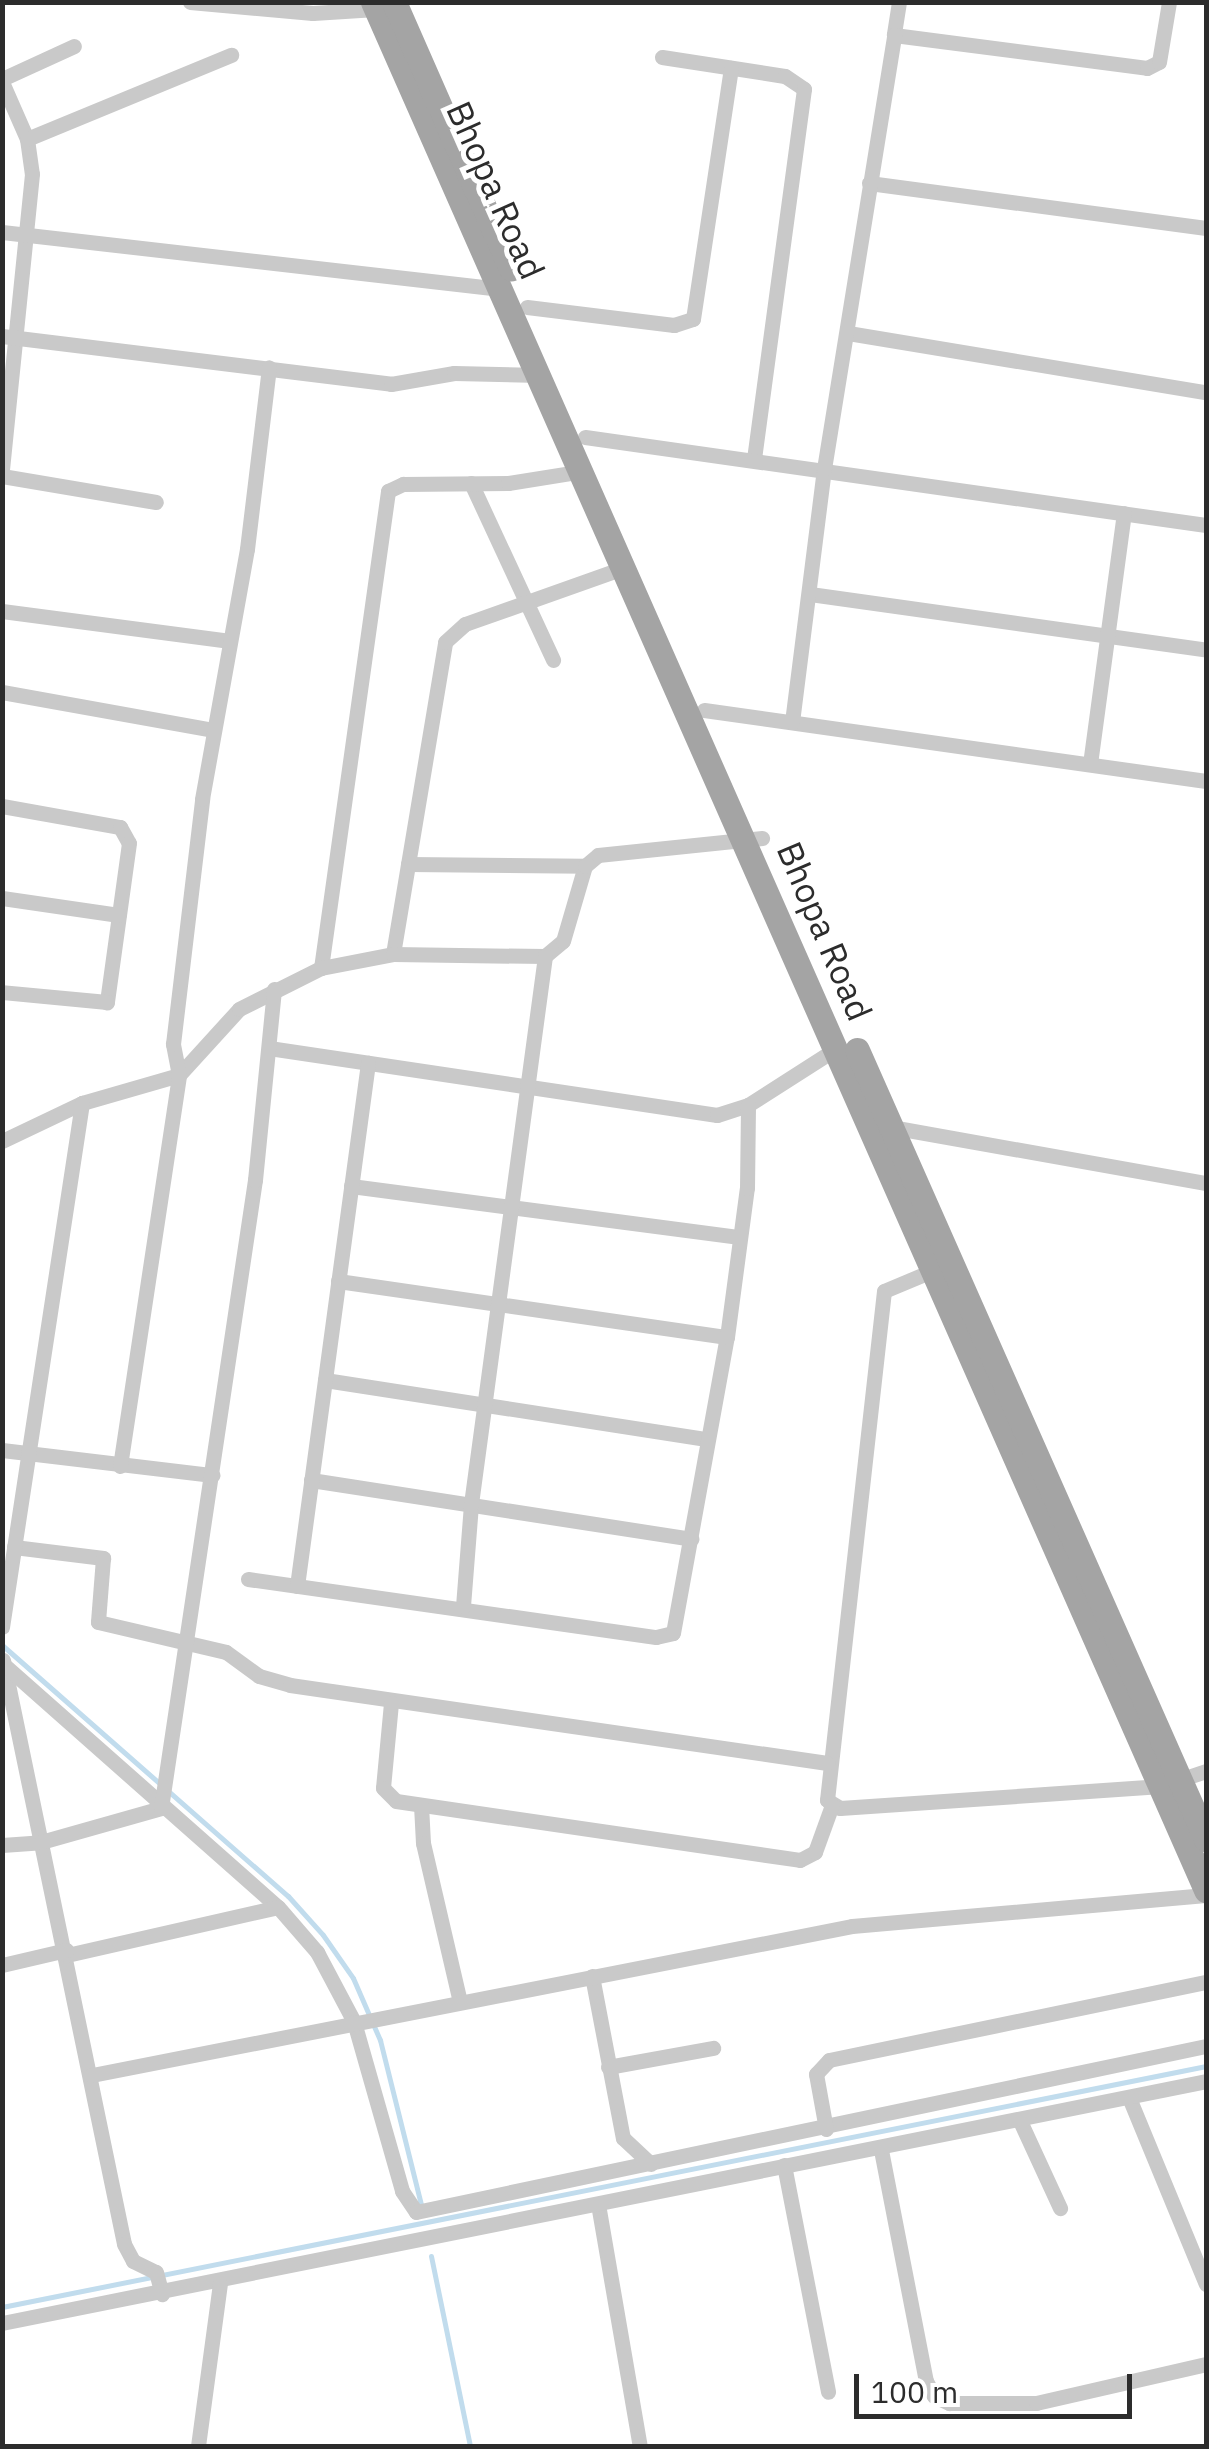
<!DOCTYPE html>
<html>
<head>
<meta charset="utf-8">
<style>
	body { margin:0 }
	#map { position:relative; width:1209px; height:2449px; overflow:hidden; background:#fff; font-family:"IBM Plex Sans",sans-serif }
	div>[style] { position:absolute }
	.stream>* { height:5px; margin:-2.5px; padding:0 2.5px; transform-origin:2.5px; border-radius:2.5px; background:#c1dced }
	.street>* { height:15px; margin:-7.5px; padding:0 7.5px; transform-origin:7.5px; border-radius:7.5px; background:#c9c9c9 }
	.primary>* { height:25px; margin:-12.5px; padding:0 12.5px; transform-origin:12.5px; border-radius:12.5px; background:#a4a4a4 }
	span { translate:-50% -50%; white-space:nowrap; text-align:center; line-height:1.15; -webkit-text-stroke:10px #fff; paint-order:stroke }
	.street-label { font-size:35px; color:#2c2c2c }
	.frame { position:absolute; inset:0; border:5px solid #2c2c2c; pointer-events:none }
	.scale { position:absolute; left:854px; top:2374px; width:278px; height:45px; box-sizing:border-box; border:5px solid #2c2c2c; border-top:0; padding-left:12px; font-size:30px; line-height:35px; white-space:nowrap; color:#2c2c2c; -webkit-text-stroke:8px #fff; paint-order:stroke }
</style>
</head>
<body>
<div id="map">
	<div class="stream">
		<div style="left:2px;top:1645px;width:381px;rotate:41.3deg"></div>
		<div style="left:288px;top:1896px;width:52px;rotate:48.1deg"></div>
		<div style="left:323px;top:1935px;width:52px;rotate:55.1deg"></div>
		<div style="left:353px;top:1978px;width:68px;rotate:66.5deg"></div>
		<div style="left:380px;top:2040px;width:174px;rotate:76deg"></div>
		<div style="left:431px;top:2256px;width:194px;rotate:78.4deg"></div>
		<div style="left:2px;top:2307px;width:1228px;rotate:-11.32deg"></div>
	</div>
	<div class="street">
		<div style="left:190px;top:2px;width:123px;rotate:5.1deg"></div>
		<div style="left:313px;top:13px;width:63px;rotate:-3.6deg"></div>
		<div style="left:899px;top:2px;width:33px;rotate:99deg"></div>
		<div style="left:894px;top:35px;width:255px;rotate:7.4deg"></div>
		<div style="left:1147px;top:68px;width:13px;rotate:-27deg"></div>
		<div style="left:1159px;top:62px;width:61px;rotate:-80.5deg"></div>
		<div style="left:662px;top:57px;width:124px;rotate:8.8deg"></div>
		<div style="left:785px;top:76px;width:23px;rotate:34deg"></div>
		<div style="left:804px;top:89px;width:373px;rotate:97.7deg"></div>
		<div style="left:2px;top:79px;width:79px;rotate:-24.6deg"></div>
		<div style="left:2px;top:82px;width:62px;rotate:66.3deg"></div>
		<div style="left:27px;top:139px;width:35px;rotate:82deg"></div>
		<div style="left:32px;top:174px;width:296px;rotate:95.8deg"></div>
		<div style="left:27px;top:139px;width:221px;rotate:-22.4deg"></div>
		<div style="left:869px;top:183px;width:340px;rotate:7.6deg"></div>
		<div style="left:2px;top:232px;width:502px;rotate:6.52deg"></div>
		<div style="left:527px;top:307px;width:148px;rotate:7deg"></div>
		<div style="left:674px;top:325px;width:20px;rotate:-18deg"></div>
		<div style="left:693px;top:319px;width:254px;rotate:-81.4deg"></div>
		<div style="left:848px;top:333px;width:363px;rotate:9.4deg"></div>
		<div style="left:2px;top:336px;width:392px;rotate:7deg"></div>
		<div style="left:391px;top:384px;width:64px;rotate:-9.9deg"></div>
		<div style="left:454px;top:373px;width:86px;rotate:1.3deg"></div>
		<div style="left:585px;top:437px;width:627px;rotate:8.07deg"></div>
		<div style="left:2px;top:476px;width:156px;rotate:9.6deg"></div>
		<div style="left:471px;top:483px;width:195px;rotate:65.1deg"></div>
		<div style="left:810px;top:594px;width:400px;rotate:8deg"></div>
		<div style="left:2px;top:611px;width:230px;rotate:7.5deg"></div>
		<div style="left:2px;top:692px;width:214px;rotate:10.2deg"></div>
		<div style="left:704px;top:710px;width:507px;rotate:8.05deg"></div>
		<div style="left:792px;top:722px;width:255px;rotate:-82.8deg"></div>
		<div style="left:824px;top:469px;width:440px;rotate:-80.8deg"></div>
		<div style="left:1090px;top:764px;width:253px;rotate:-82.3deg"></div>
		<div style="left:2px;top:806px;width:120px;rotate:10.1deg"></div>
		<div style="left:120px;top:827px;width:18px;rotate:61deg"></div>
		<div style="left:129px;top:843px;width:161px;rotate:97.9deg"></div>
		<div style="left:107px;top:1002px;width:105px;rotate:-174.6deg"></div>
		<div style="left:408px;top:864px;width:177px;rotate:0.6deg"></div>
		<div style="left:2px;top:898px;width:118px;rotate:8.3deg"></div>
		<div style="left:393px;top:954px;width:316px;rotate:-80.5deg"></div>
		<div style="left:445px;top:642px;width:27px;rotate:-42deg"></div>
		<div style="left:465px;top:624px;width:171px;rotate:-19.5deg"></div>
		<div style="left:321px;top:968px;width:482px;rotate:-82deg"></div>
		<div style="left:388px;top:491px;width:17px;rotate:-25deg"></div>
		<div style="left:403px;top:484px;width:105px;rotate:-0.5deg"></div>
		<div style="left:508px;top:483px;width:77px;rotate:-9deg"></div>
		<div style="left:269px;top:1048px;width:453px;rotate:8.5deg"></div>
		<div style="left:717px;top:1115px;width:33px;rotate:-18deg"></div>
		<div style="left:748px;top:1105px;width:106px;rotate:-32.6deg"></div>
		<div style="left:891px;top:1127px;width:320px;rotate:10.1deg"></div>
		<div style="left:2px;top:1141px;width:89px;rotate:-25.4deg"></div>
		<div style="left:82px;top:1103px;width:101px;rotate:-16.1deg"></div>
		<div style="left:179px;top:1075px;width:89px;rotate:-47.7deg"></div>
		<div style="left:239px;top:1009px;width:92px;rotate:-26.6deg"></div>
		<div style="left:321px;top:968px;width:73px;rotate:-11deg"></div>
		<div style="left:393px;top:954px;width:152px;rotate:0.8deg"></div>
		<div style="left:545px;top:956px;width:23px;rotate:-40deg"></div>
		<div style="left:563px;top:941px;width:78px;rotate:-73.7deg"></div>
		<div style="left:585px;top:866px;width:17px;rotate:-40deg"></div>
		<div style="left:598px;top:855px;width:165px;rotate:-5.9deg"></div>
		<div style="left:351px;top:1186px;width:392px;rotate:7.5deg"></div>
		<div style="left:934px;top:1270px;width:54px;rotate:157.2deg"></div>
		<div style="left:884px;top:1291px;width:512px;rotate:96.39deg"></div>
		<div style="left:827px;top:1800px;width:15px;rotate:32deg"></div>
		<div style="left:840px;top:1808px;width:322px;rotate:-3.9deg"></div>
		<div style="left:1161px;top:1786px;width:47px;rotate:-18.4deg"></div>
		<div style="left:338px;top:1281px;width:393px;rotate:8.2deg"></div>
		<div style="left:325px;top:1380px;width:386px;rotate:8.8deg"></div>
		<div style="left:2px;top:1450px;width:212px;rotate:6.8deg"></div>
		<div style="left:120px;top:1466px;width:395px;rotate:-81.4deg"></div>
		<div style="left:179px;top:1075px;width:32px;rotate:-101deg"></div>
		<div style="left:173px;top:1044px;width:247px;rotate:-83.2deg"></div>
		<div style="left:202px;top:799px;width:254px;rotate:-79.8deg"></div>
		<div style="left:247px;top:549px;width:183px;rotate:-83.1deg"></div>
		<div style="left:311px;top:1480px;width:385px;rotate:8.8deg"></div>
		<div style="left:14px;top:1547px;width:90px;rotate:7deg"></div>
		<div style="left:103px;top:1558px;width:64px;rotate:94.5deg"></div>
		<div style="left:98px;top:1622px;width:131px;rotate:13.2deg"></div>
		<div style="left:226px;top:1652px;width:41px;rotate:36deg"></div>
		<div style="left:259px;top:1676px;width:32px;rotate:16deg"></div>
		<div style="left:290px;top:1685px;width:543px;rotate:8.26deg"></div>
		<div style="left:248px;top:1579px;width:412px;rotate:8.1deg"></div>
		<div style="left:656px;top:1637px;width:17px;rotate:-13deg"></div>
		<div style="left:673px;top:1633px;width:301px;rotate:-79.7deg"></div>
		<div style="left:727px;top:1337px;width:150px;rotate:-82.4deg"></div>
		<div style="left:747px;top:1188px;width:83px;rotate:-89.3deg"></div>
		<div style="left:297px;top:1586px;width:528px;rotate:-82.27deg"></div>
		<div style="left:463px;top:1606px;width:102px;rotate:-85.5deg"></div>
		<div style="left:471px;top:1504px;width:553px;rotate:-82.31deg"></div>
		<div style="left:2px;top:1627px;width:530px;rotate:-81.32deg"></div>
		<div style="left:3px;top:1660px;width:596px;rotate:78.29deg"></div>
		<div style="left:124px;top:2244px;width:19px;rotate:62deg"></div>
		<div style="left:133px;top:2261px;width:25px;rotate:26deg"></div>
		<div style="left:156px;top:2272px;width:23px;rotate:75deg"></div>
		<div style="left:2px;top:1663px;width:368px;rotate:41.5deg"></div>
		<div style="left:278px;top:1907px;width:60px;rotate:49.1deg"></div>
		<div style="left:317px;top:1952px;width:79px;rotate:62.1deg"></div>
		<div style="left:354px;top:2022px;width:176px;rotate:74.1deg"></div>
		<div style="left:402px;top:2191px;width:25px;rotate:56deg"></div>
		<div style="left:416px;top:2212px;width:807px;rotate:-11.87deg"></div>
		<div style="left:391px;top:1703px;width:85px;rotate:95.4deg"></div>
		<div style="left:383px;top:1788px;width:18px;rotate:45deg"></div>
		<div style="left:396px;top:1801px;width:408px;rotate:8.3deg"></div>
		<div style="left:800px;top:1860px;width:17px;rotate:-28deg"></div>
		<div style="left:815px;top:1852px;width:50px;rotate:-70.1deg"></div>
		<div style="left:421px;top:1805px;width:38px;rotate:87deg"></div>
		<div style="left:423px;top:1843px;width:163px;rotate:76.9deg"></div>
		<div style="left:2px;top:1845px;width:39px;rotate:-4deg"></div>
		<div style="left:41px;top:1842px;width:125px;rotate:-15.8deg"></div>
		<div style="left:161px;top:1808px;width:635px;rotate:-81.49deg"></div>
		<div style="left:255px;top:1180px;width:192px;rotate:-84.3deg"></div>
		<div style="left:67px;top:1955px;width:216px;rotate:-12.8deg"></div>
		<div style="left:2px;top:1965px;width:66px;rotate:-13.2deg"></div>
		<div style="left:592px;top:1976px;width:165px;rotate:79.2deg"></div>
		<div style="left:623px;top:2138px;width:38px;rotate:43deg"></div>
		<div style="left:608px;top:2067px;width:107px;rotate:-10.3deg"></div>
		<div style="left:92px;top:2075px;width:774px;rotate:-11.09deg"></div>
		<div style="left:852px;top:1926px;width:355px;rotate:-5deg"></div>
		<div style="left:1130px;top:2100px;width:199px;rotate:67.6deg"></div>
		<div style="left:1020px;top:2121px;width:96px;rotate:65.3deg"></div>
		<div style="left:826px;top:2129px;width:56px;rotate:-100.3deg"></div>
		<div style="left:816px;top:2074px;width:19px;rotate:-47deg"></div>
		<div style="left:829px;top:2060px;width:385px;rotate:-11.7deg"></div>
		<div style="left:881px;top:2150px;width:235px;rotate:79deg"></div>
		<div style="left:926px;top:2381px;width:17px;rotate:62deg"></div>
		<div style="left:934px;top:2396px;width:17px;rotate:25deg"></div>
		<div style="left:949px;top:2403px;width:87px"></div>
		<div style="left:1036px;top:2403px;width:174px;rotate:-12.9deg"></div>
		<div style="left:784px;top:2165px;width:231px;rotate:79deg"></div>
		<div style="left:598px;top:2204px;width:246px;rotate:80.2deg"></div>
		<div style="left:2px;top:2323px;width:1228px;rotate:-11.36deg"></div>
		<div style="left:198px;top:2446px;width:163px;rotate:-82.3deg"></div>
	</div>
	<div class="primary">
		<div style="left:373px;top:2px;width:2064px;rotate:66.19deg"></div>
		<div style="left:394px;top:2px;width:291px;rotate:66.3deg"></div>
		<div style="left:857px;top:1050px;width:863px;rotate:66.14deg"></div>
	</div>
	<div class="street-label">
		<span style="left:496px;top:190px;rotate:66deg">Bhopa Road</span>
		<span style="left:825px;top:931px;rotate:67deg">Bhopa Road</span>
	</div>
	<div class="frame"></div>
	<div class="scale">100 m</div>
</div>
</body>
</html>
